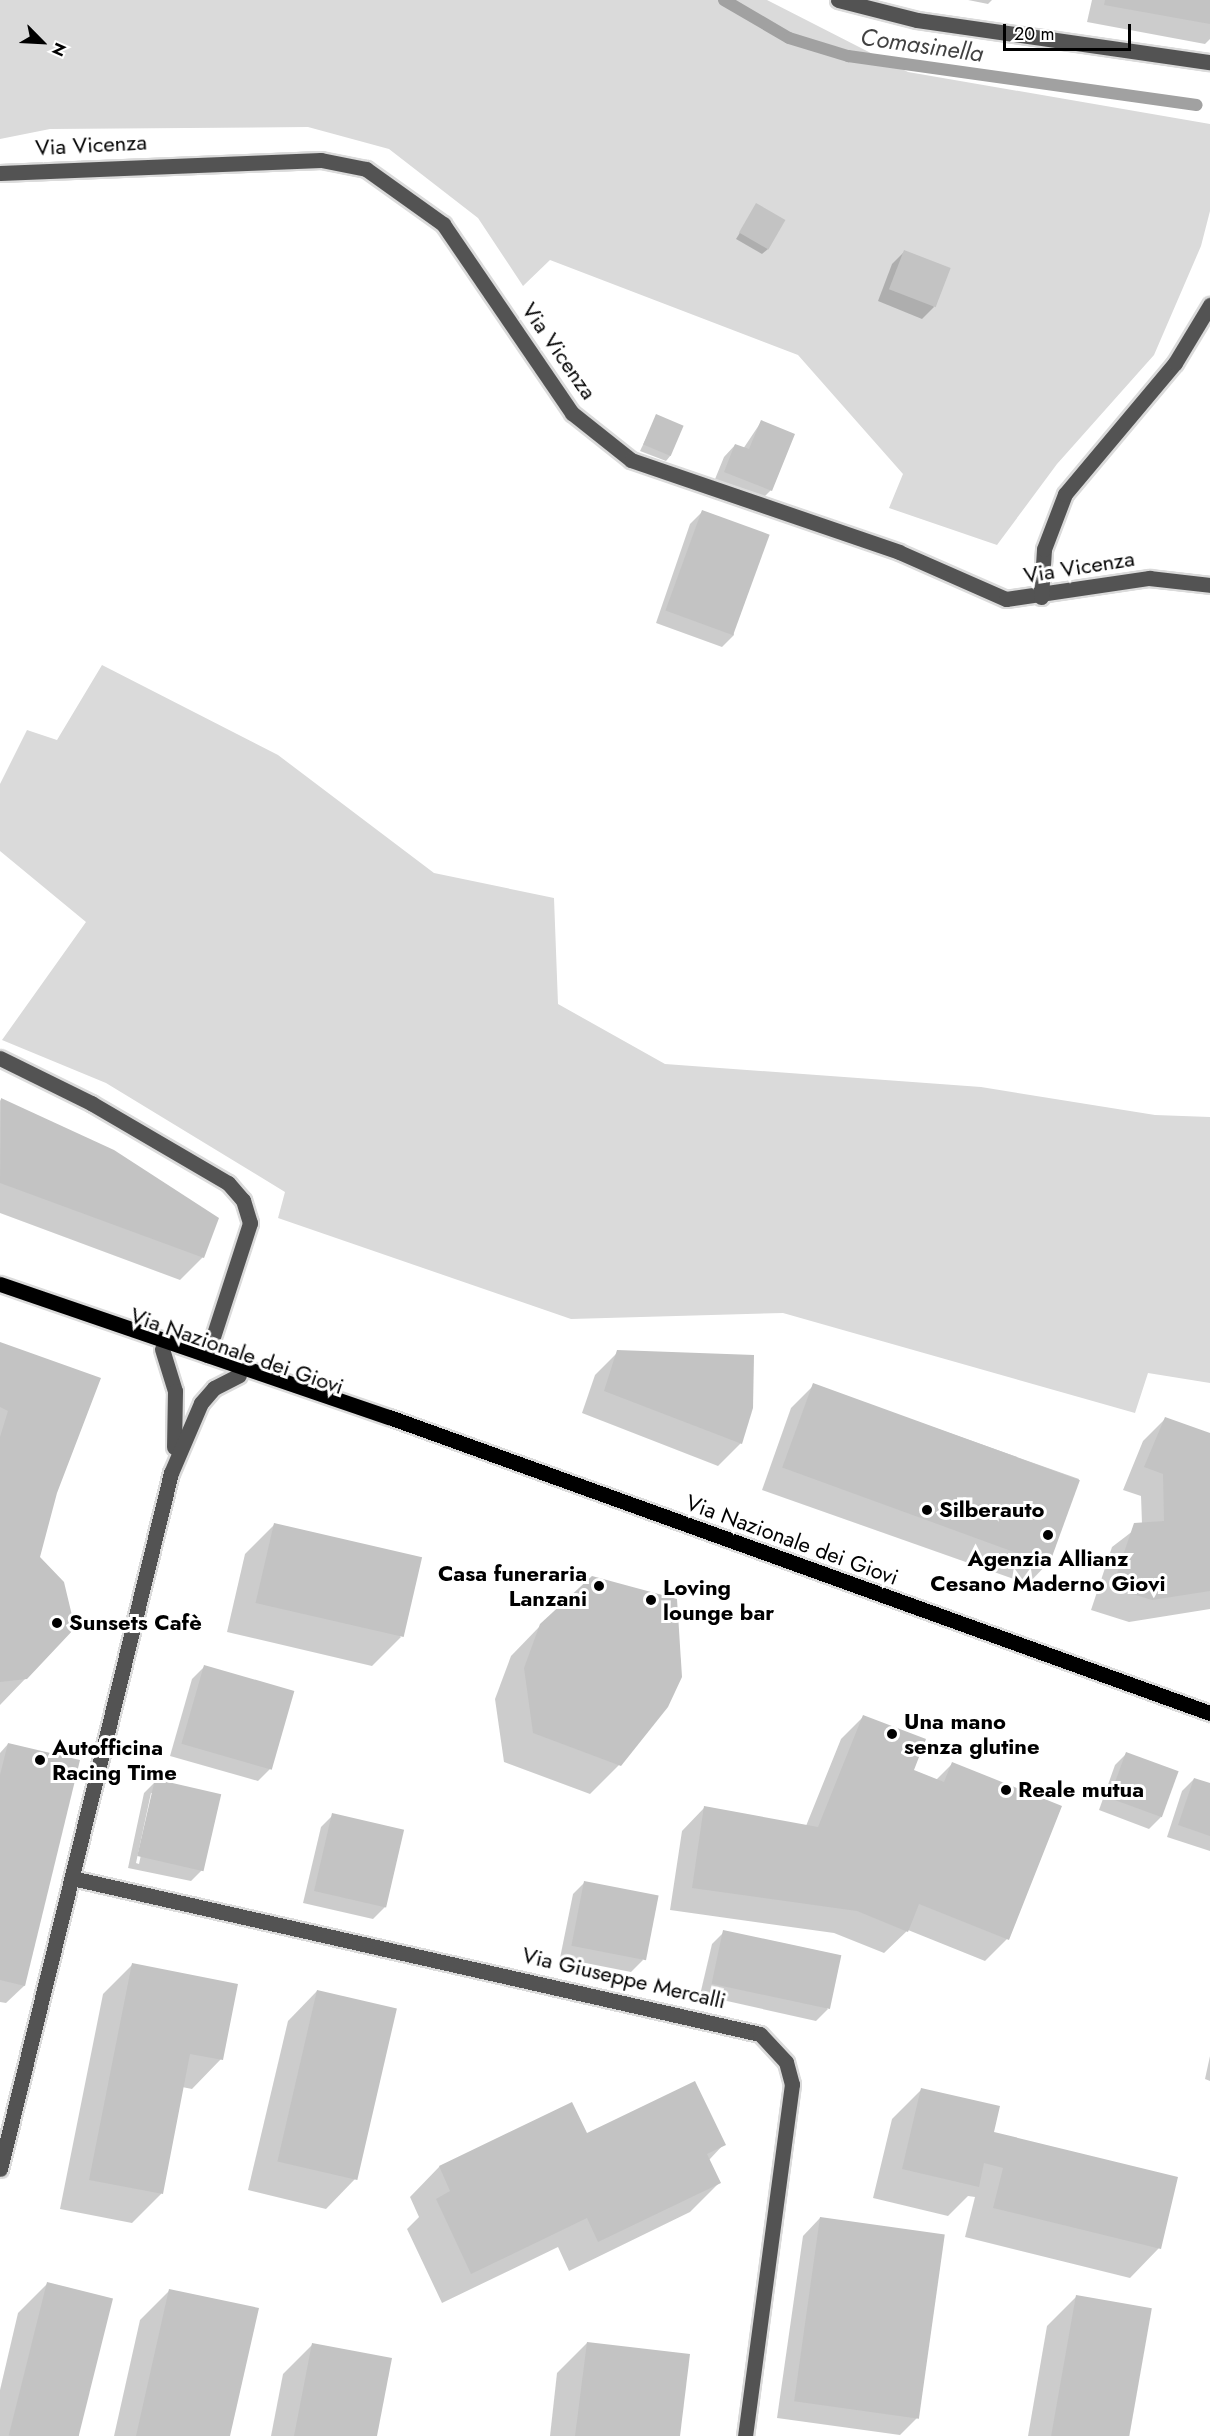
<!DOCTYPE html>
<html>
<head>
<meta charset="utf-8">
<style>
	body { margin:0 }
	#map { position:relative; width:1210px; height:2436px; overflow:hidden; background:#fff; font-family:Jost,sans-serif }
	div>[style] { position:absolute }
	.green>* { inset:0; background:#dadada }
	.shadow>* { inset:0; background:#0003 }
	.stream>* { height:12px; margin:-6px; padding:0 6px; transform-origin:6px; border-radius:6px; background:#a1a1a1 }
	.building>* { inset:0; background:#c3c3c3; transform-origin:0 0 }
	.roads { filter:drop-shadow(2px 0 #dbdbdb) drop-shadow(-2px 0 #dbdbdb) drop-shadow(0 2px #dbdbdb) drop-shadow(0 -2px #dbdbdb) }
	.minor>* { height:15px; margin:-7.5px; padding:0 7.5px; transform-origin:7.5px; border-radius:7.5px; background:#535353 }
	.major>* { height:15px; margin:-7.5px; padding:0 7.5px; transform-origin:7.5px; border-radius:7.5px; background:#000 }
	.dots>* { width:16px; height:16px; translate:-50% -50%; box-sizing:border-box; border:3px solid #fff; border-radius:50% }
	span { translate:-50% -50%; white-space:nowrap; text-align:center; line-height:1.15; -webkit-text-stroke:6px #fff; paint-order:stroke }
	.street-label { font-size:22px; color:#000 }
	.poi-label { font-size:22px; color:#000; font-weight:700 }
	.left { translate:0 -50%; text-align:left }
	.right { translate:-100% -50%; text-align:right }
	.water-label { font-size:24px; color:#424242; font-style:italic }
	.north { position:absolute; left:12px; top:12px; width:60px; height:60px; -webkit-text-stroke:4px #fff; paint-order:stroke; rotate:114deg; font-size:16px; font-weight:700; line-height:24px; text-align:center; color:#000 }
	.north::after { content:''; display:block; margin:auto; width:21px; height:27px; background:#000; clip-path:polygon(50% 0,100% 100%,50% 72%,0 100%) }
	.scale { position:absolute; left:1003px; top:24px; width:128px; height:27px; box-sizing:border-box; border:3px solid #000; border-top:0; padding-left:8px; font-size:18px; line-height:21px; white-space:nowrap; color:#000; -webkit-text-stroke:4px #fff; paint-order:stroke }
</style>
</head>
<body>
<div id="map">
	<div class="green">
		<div style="clip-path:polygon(0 0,767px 0,908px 72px,1210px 124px,1210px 211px,1201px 246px,1154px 355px,1057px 464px,997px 545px,889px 508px,903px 474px,798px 355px,550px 260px,523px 286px,478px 218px,389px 149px,308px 127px,50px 129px,0 139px)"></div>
		<div style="clip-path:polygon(102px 665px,278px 755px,434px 873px,554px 898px,558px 1004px,665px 1064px,981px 1087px,1155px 1115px,1210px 1117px,1210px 1383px,1148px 1373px,1135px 1413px,783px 1313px,571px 1319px,278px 1218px,285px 1192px,106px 1083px,2px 1040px,86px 922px,0 851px,0 784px,27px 730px,57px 740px)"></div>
	</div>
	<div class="shadow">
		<div style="clip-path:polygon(968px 0,992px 0,988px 4px)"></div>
		<div style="clip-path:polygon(1092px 0,1210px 0,1210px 39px,1205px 44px,1087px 22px)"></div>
		<div style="clip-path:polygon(757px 205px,768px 249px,762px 254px,736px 239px)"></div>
		<div style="clip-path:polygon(904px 252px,934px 307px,922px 319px,878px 301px,892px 264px)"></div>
		<div style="clip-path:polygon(657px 416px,671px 455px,666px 461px,640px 451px)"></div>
		<div style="clip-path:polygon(761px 422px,771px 490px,759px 502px,713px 484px,724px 457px,735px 445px,743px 449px)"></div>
		<div style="clip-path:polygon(702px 512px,734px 635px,722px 647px,656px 623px,690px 524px)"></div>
		<div style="clip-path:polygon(0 1101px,1px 1099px,203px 1257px,180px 1280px,0 1213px)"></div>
		<div style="clip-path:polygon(0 1343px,56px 1493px,39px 1558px,26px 1678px,0 1705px)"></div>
		<div style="clip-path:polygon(618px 1352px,741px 1443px,718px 1466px,582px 1413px,595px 1375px)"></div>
		<div style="clip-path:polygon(814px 1385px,1079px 1479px,1050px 1561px,1028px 1584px,762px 1490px,791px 1408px)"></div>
		<div style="clip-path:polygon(1165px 1419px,1210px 1434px,1210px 1609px,1129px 1622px,1091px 1610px,1112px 1547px,1142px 1524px,1141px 1496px,1123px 1490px,1143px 1441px)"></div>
		<div style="clip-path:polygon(274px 1525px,401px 1637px,372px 1666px,227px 1632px,245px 1554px)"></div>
		<div style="clip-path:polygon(541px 1625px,619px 1765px,590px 1794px,504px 1762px,495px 1699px,511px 1656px)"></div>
		<div style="clip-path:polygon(204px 1667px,270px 1769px,258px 1781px,170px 1756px,192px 1679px)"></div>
		<div style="clip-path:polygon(864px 1716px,912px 1771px,935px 1781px,952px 1764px,1007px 1939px,985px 1961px,908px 1930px,884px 1953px,834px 1933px,670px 1910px,682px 1831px,704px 1808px,806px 1826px,841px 1739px)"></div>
		<div style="clip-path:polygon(8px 1744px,78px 1761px,24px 1986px,6px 2003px,0 2002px,0 1753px)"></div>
		<div style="clip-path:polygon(1127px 1753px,1161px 1817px,1149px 1829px,1099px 1810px,1115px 1765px)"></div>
		<div style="clip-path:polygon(1194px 1779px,1210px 1785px,1210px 1851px,1167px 1837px,1182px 1791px)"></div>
		<div style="clip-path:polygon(evenodd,156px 1781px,203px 1869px,191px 1881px,128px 1868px,144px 1793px,156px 1781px,151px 1793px,154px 1793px,139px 1864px,136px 1863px,151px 1793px)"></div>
		<div style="clip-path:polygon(333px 1815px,385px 1907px,373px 1919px,303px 1903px,321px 1827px)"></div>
		<div style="clip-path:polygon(585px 1882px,643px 1960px,631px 1972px,560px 1958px,573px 1894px)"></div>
		<div style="clip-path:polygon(724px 1932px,828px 2009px,816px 2021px,700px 1995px,712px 1944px)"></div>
		<div style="clip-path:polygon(133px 1964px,221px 2059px,192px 2089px,182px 2087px,161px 2194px,132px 2223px,60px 2209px,103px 1994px)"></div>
		<div style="clip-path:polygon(317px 1991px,355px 2179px,326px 2209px,248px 2190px,288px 2021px)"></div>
		<div style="clip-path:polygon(1210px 2056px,1210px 2081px,1205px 2079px)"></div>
		<div style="clip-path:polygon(922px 2089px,1159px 2248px,1130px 2278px,965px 2237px,975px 2197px,968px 2196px,948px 2216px,873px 2198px,892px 2119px)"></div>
		<div style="clip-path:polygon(586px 2135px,724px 2144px,709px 2160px,719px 2183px,690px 2212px,569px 2271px,558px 2247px,442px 2303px,407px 2229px,419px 2217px,410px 2197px,439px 2167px)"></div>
		<div style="clip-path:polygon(820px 2218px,918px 2417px,900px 2435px,777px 2418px,803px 2236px)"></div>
		<div style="clip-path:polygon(47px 2284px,79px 2436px,0 2436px,0 2390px,18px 2313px)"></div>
		<div style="clip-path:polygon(170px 2290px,229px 2436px,114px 2436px,140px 2320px)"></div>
		<div style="clip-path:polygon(1077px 2296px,1128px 2436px,1028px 2436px,1047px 2326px)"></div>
		<div style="clip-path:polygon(587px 2343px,679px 2436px,550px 2436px,557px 2373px)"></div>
		<div style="clip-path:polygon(312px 2345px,376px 2436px,271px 2436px,283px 2374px)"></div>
	</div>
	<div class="stream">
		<div style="left:724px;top:0;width:75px;rotate:30.3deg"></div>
		<div style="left:789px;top:38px;width:62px;rotate:17deg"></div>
		<div style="left:848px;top:56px;width:352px;rotate:8deg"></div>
	</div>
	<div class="building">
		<div style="clip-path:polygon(1105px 0,1210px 0,1210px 24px,1104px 5px)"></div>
		<div style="left:756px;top:203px;width:34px;height:34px;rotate:30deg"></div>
		<div style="left:904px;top:250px;width:50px;height:42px;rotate:21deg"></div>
		<div style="left:656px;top:414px;width:30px;height:33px;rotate:23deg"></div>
		<div style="clip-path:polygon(761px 420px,795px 434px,772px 491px,724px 472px,735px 444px,749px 449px)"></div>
		<div style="left:702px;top:510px;width:72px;height:107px;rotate:20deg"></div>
		<div style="clip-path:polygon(1px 1098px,114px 1150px,219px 1218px,204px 1258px,0 1183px)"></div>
		<div style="clip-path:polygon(0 1342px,101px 1378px,57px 1493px,40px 1557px,64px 1582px,75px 1628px,27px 1679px,0 1682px,0 1437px,8px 1411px,0 1407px)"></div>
		<div style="clip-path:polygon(617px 1350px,754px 1355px,753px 1408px,742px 1444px,604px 1391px)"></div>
		<div style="left:813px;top:1383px;width:284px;height:90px;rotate:20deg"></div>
		<div style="clip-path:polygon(1165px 1417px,1210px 1433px,1210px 1591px,1152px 1600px,1112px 1588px,1134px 1523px,1164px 1521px,1163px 1474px,1144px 1467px)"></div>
		<div style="left:274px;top:1523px;width:152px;height:82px;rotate:13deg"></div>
		<div style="clip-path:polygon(592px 1576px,677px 1599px,682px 1677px,668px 1707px,621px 1766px,533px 1733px,524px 1668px,540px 1624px)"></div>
		<div style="left:204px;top:1665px;width:94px;height:82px;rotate:16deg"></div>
		<div style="clip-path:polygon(863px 1715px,926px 1739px,914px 1770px,944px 1782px,952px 1762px,1062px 1806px,1009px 1940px,919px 1904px,908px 1932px,857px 1911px,692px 1888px,704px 1806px,818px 1827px)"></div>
		<div style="clip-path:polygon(8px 1743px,80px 1760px,25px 1986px,0 1980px,0 1775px)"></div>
		<div style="left:1126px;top:1752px;width:56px;height:49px;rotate:20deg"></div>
		<div style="clip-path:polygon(1194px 1778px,1210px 1783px,1210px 1836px,1178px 1825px)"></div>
		<div style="left:155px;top:1779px;width:68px;height:79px;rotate:13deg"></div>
		<div style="left:332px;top:1813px;width:74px;height:80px;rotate:13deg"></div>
		<div style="left:584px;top:1881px;width:76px;height:66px;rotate:11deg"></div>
		<div style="left:723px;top:1930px;width:121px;height:55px;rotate:12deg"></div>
		<div style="clip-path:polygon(132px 1963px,238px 1984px,223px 2060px,190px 2054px,163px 2194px,89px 2180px)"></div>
		<div style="left:317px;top:1990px;width:82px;height:176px;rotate:13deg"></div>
		<div style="clip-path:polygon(695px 2081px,726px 2145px,707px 2154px,721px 2183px,598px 2242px,587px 2218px,471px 2274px,436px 2199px,450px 2191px,439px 2166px,572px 2102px,587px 2133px)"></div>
		<div style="clip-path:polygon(921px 2088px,1000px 2106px,994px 2132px,1178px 2177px,1161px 2249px,993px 2208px,1003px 2168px,984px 2163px,979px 2187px,902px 2169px)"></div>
		<div style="left:820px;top:2217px;width:126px;height:186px;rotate:8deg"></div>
		<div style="left:47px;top:2282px;width:68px;height:158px;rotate:14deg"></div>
		<div style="clip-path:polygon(169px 2289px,259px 2308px,230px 2436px,136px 2436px)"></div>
		<div style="left:1076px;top:2295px;width:77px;height:143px;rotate:10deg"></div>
		<div style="clip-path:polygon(587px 2342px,690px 2354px,680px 2436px,575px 2436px)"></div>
		<div style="clip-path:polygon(312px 2343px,392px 2358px,377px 2436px,294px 2436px)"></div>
	</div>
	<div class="roads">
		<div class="minor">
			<div style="left:838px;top:0;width:81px;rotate:14.2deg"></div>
			<div style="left:917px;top:20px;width:296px;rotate:8.2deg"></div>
			<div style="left:0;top:173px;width:321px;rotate:-2.3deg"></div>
			<div style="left:321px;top:160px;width:46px;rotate:11.3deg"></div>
			<div style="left:366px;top:169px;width:95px;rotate:35.5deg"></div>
			<div style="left:443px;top:224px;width:229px;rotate:55.7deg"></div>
			<div style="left:572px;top:413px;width:75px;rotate:38.5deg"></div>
			<div style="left:631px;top:460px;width:283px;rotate:18.9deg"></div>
			<div style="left:899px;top:552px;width:117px;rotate:23.7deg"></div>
			<div style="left:1006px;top:599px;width:145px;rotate:-8.4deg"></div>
			<div style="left:1149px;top:578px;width:61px;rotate:6.5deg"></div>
			<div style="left:1041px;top:597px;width:48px;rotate:-86.4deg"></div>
			<div style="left:1044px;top:549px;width:59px;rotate:-69.1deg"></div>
			<div style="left:1065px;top:494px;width:171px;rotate:-50deg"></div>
			<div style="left:1175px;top:363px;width:68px;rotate:-58.9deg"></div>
			<div style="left:0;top:1058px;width:102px;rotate:26.3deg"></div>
			<div style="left:91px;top:1103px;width:159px;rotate:30.3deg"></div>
			<div style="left:228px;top:1183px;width:23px;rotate:49deg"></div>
			<div style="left:243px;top:1200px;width:24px;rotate:73deg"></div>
			<div style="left:250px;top:1223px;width:139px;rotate:108deg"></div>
			<div style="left:162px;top:1349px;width:44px;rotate:72.8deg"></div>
			<div style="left:175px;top:1391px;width:56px;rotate:91deg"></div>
			<div style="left:72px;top:1878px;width:705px;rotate:12.78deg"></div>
			<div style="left:760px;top:2034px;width:38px;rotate:47deg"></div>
			<div style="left:786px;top:2062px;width:23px;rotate:75deg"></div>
			<div style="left:792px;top:2084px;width:355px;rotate:97.6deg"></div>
			<div style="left:0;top:2169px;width:717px;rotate:-76.2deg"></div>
			<div style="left:171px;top:1473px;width:76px;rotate:-66.8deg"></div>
			<div style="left:201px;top:1403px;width:20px;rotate:-49deg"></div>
			<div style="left:214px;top:1388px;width:28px;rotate:-27deg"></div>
		</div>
		<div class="major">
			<div style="left:0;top:1284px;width:411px;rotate:18.9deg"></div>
			<div style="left:389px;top:1417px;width:873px;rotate:19.83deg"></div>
		</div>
	</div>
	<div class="dots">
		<div style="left:927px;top:1510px;background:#000"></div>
		<div style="left:1048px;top:1535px;background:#000"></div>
		<div style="left:599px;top:1586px;background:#000"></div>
		<div style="left:651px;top:1600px;background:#000"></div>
		<div style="left:57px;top:1623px;background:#000"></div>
		<div style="left:892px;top:1734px;background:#000"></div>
		<div style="left:40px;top:1760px;background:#000"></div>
		<div style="left:1006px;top:1790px;background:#000"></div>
	</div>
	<div class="street-label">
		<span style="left:91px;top:145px;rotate:-3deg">Via Vicenza</span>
		<span style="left:559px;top:351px;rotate:55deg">Via Vicenza</span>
		<span style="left:1079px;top:567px;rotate:-9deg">Via Vicenza</span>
		<span style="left:237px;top:1351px;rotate:19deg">Via Nazionale dei Giovi</span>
		<span style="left:792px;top:1540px;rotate:20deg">Via Nazionale dei Giovi</span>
		<span style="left:624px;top:1978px;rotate:13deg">Via Giuseppe Mercalli</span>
	</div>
	<div class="poi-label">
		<span class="left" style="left:939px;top:1510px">Silberauto</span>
		<span style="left:1048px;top:1571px">Agenzia Allianz<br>Cesano Maderno Giovi</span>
		<span class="right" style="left:587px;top:1586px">Casa funeraria<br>Lanzani</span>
		<span class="left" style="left:663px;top:1600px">Loving<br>lounge bar</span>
		<span class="left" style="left:69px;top:1623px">Sunsets Cafè</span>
		<span class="left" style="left:904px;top:1734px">Una mano<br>senza glutine</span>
		<span class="left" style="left:52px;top:1760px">Autofficina<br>Racing Time</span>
		<span class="left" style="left:1018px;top:1790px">Reale mutua</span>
	</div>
	<div class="water-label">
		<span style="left:922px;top:45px;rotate:8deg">Comasinella</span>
	</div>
	<div class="north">N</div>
	<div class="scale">20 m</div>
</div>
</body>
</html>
